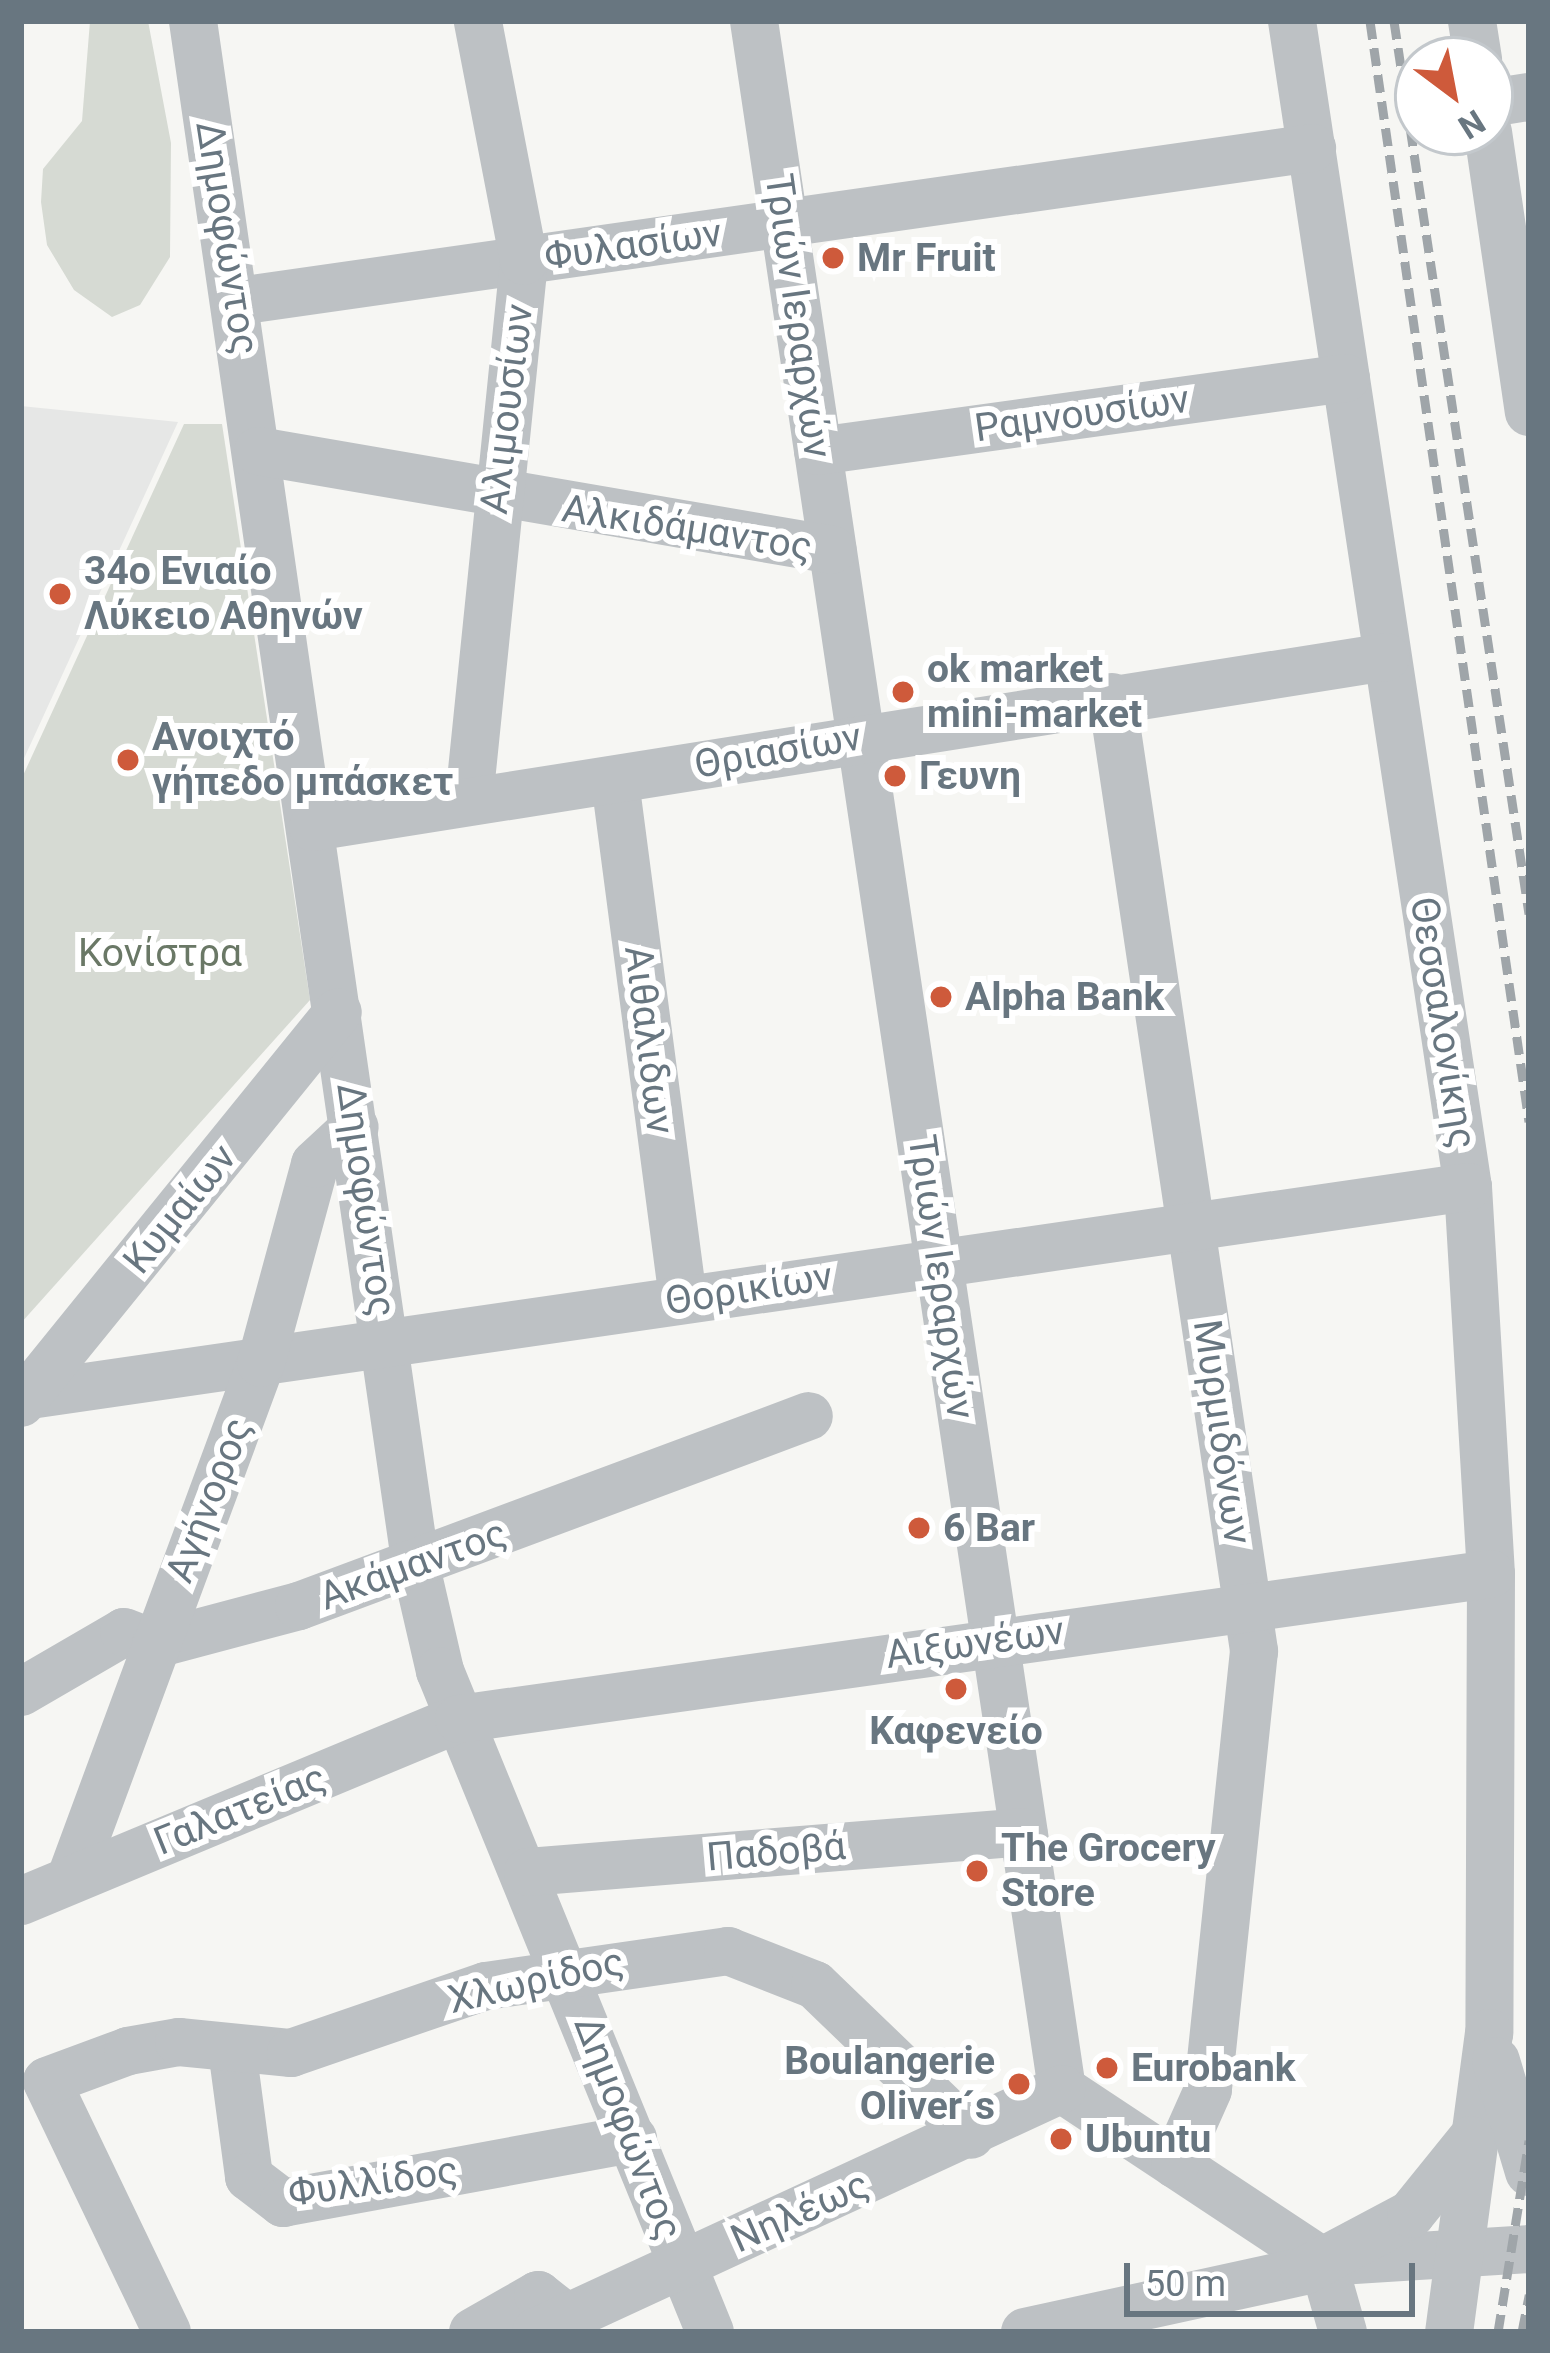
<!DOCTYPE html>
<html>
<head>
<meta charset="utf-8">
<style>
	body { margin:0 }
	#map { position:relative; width:1550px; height:2353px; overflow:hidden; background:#f6f6f3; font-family:Roboto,sans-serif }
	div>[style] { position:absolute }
	.built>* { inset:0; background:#e6e7e6 }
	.green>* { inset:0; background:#d6dad3 }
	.minor>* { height:48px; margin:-24px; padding:0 24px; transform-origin:24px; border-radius:24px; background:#bdc1c4 }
	.rail>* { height:9px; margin-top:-4.5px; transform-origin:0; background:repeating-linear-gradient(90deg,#9fa5a9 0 18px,transparent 0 27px) }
	.dots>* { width:33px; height:33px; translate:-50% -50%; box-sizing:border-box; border:6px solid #fff; border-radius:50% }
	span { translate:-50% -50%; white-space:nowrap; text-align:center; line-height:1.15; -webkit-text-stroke:12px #fff; paint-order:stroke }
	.street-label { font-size:39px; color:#687680 }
	.poi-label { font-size:39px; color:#687680; font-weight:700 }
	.left { translate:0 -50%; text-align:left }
	.right { translate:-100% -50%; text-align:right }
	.park-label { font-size:39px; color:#6a7866 }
	.frame { position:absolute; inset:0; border:24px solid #687680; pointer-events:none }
	.north { position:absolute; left:1394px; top:36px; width:120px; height:120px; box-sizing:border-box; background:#fff; border:3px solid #c3c8cc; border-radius:50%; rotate:148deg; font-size:33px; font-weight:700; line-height:48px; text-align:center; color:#687680 }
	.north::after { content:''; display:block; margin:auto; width:42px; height:54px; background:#ce5a3b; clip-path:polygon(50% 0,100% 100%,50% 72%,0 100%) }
	.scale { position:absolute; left:1124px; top:2263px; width:291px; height:54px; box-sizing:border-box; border:6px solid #687680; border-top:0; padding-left:15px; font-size:36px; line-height:42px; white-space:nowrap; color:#687680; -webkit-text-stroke:9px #fff; paint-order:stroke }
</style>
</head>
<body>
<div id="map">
	<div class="built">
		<div style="clip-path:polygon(21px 406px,178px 422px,21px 765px)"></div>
	</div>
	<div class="green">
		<div style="clip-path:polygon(90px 21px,148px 21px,171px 143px,170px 257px,140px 305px,112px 317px,74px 290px,47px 245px,41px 202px,43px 169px,82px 121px)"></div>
		<div style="clip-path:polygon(184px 424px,222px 424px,310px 1000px,21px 1323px,21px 780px)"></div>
	</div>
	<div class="minor">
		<div style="left:193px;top:21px;width:1562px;rotate:81.79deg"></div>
		<div style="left:416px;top:1567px;width:107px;rotate:77deg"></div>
		<div style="left:440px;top:1671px;width:714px;rotate:67.78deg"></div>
		<div style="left:754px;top:21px;width:2091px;rotate:81.53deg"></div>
		<div style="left:1062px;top:2089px;width:313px;rotate:33.5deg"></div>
		<div style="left:1323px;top:2262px;width:206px;rotate:-3.6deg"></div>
		<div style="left:1292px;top:21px;width:1179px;rotate:81.42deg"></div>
		<div style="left:1468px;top:1187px;width:388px;rotate:86.6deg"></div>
		<div style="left:1491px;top:1574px;width:459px;rotate:90.2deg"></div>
		<div style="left:1489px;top:2033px;width:302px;rotate:97.6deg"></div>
		<div style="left:1472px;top:21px;width:39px;rotate:81deg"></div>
		<div style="left:1490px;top:103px;width:39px;rotate:-9deg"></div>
		<div style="left:1488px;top:132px;width:283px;rotate:81.7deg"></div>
		<div style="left:238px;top:301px;width:1085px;rotate:-8.11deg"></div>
		<div style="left:258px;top:451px;width:583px;rotate:9.77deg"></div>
		<div style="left:818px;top:451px;width:533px;rotate:-7.87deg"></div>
		<div style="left:1112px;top:697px;width:965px;rotate:81.53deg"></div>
		<div style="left:1254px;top:1651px;width:441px;rotate:96deg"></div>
		<div style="left:1208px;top:2090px;width:81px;rotate:114deg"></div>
		<div style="left:615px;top:781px;width:522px;rotate:82.52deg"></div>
		<div style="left:469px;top:800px;width:542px;rotate:-84.17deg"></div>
		<div style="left:524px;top:261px;width:244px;rotate:-100.9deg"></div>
		<div style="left:313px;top:827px;width:1086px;rotate:-9deg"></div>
		<div style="left:30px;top:1395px;width:1453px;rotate:-8.23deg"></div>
		<div style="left:21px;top:1403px;width:503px;rotate:-50.97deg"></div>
		<div style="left:21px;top:1692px;width:119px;rotate:-30.2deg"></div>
		<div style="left:124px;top:1632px;width:34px;rotate:21deg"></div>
		<div style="left:156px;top:1644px;width:148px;rotate:-14.9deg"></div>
		<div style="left:299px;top:1606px;width:544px;rotate:-20.43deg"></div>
		<div style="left:528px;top:1872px;width:497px;rotate:-4.6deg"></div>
		<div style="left:70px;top:1880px;width:551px;rotate:-69.72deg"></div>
		<div style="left:261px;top:1363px;width:206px;rotate:-74.8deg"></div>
		<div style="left:315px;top:1164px;width:54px;rotate:-42.8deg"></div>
		<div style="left:21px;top:1901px;width:474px;rotate:-22.6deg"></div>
		<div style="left:459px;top:1719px;width:1042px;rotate:-8deg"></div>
		<div style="left:232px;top:2049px;width:129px;rotate:82.4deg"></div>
		<div style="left:249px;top:2177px;width:43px;rotate:37.4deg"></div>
		<div style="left:283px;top:2203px;width:356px;rotate:-10.4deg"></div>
		<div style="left:1496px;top:2061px;width:116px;rotate:73.4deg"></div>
		<div style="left:1323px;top:2262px;width:73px;rotate:74.1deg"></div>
		<div style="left:167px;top:2332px;width:278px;rotate:-115.6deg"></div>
		<div style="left:47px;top:2081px;width:86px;rotate:-20.3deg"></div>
		<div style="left:128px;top:2051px;width:52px;rotate:-10deg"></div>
		<div style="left:179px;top:2042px;width:113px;rotate:5.6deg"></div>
		<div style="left:291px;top:2053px;width:206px;rotate:-19deg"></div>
		<div style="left:486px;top:1986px;width:245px;rotate:-8.2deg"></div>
		<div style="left:728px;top:1951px;width:93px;rotate:21.3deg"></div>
		<div style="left:815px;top:1985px;width:216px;rotate:43.9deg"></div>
		<div style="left:473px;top:2332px;width:75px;rotate:-29.6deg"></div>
		<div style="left:538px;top:2295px;width:37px;rotate:38deg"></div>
		<div style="left:536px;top:2332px;width:579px;rotate:-24.8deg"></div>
		<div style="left:1025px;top:2332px;width:286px;rotate:-12.3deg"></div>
		<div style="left:1304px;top:2271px;width:121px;rotate:-28deg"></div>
		<div style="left:1411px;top:2214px;width:95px;rotate:-51deg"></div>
	</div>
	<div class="rail">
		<div style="left:1370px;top:21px;width:1112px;rotate:81.78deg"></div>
		<div style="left:1394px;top:21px;width:903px;rotate:81.4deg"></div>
		<div style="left:1498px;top:2332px;width:194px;rotate:-80.8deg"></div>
		<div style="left:1522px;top:2332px;width:38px;rotate:-79deg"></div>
	</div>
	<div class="dots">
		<div style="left:833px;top:258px;background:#ce5a3b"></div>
		<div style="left:60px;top:594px;background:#ce5a3b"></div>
		<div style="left:903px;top:692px;background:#ce5a3b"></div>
		<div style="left:128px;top:760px;background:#ce5a3b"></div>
		<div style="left:895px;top:776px;background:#ce5a3b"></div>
		<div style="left:941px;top:997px;background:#ce5a3b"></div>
		<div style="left:919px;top:1528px;background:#ce5a3b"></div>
		<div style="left:956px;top:1689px;background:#ce5a3b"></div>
		<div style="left:977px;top:1871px;background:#ce5a3b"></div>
		<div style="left:1107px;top:2068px;background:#ce5a3b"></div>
		<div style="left:1019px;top:2084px;background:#ce5a3b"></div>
		<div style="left:1061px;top:2139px;background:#ce5a3b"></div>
	</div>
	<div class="street-label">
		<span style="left:227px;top:238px;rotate:81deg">Δημοφώντος</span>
		<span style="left:633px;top:245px;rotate:-8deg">Φυλασίων</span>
		<span style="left:798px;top:316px;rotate:82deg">Τριών Ιεραρχών</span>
		<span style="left:507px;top:409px;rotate:-83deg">Αλιμουσίων</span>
		<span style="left:1082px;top:414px;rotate:-8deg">Ραμνουσίων</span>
		<span style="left:687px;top:528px;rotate:9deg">Αλκιδάμαντος</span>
		<span style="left:778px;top:751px;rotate:-10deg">Θριασίων</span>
		<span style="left:1443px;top:1023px;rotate:81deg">Θεσσαλονίκης</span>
		<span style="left:649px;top:1040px;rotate:83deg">Αιθαλιδων</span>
		<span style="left:366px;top:1200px;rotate:82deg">Δημοφώντος</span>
		<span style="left:180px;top:1209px;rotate:-51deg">Κυμαίων</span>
		<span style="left:941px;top:1277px;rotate:82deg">Τριών Ιεραρχών</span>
		<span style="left:749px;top:1289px;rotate:-9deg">Θορικίων</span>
		<span style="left:1222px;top:1432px;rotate:82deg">Μυρμιδόνων</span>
		<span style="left:209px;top:1500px;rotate:-69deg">Αγήνορος</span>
		<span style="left:413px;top:1565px;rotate:-20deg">Ακάμαντος</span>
		<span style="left:975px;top:1643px;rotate:-8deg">Αιξωνέων</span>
		<span style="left:240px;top:1810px;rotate:-22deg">Γαλατείας</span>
		<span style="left:776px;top:1852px;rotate:-5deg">Παδοβά</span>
		<span style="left:536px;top:1981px;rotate:-13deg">Χλωρίδος</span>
		<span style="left:628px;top:2128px;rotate:69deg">Δημοφώντος</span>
		<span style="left:373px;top:2182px;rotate:-8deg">Φυλλίδος</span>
		<span style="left:800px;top:2212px;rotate:-24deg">Νηλέως</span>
	</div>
	<div class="poi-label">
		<span class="left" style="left:857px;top:258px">Mr Fruit</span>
		<span class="left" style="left:84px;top:594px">34ο Ενιαίο<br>Λύκειο Αθηνών</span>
		<span class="left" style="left:927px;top:692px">ok market<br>mini-market</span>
		<span class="left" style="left:152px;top:760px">Ανοιχτό<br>γήπεδο μπάσκετ</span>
		<span class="left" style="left:919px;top:776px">Γευνη</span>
		<span class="left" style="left:965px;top:997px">Alpha Bank</span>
		<span class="left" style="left:943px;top:1528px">6 Bar</span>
		<span style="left:956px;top:1731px">Καφενείο</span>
		<span class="left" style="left:1001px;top:1871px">The Grocery<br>Store</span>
		<span class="right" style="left:995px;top:2084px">Boulangerie<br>Oliver´s</span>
		<span class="left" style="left:1131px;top:2068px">Eurobank</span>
		<span class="left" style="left:1085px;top:2139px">Ubuntu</span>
	</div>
	<div class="park-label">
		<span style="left:160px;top:953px">Κονίστρα</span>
	</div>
	<div class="frame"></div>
	<div class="north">N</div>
	<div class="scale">50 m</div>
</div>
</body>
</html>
